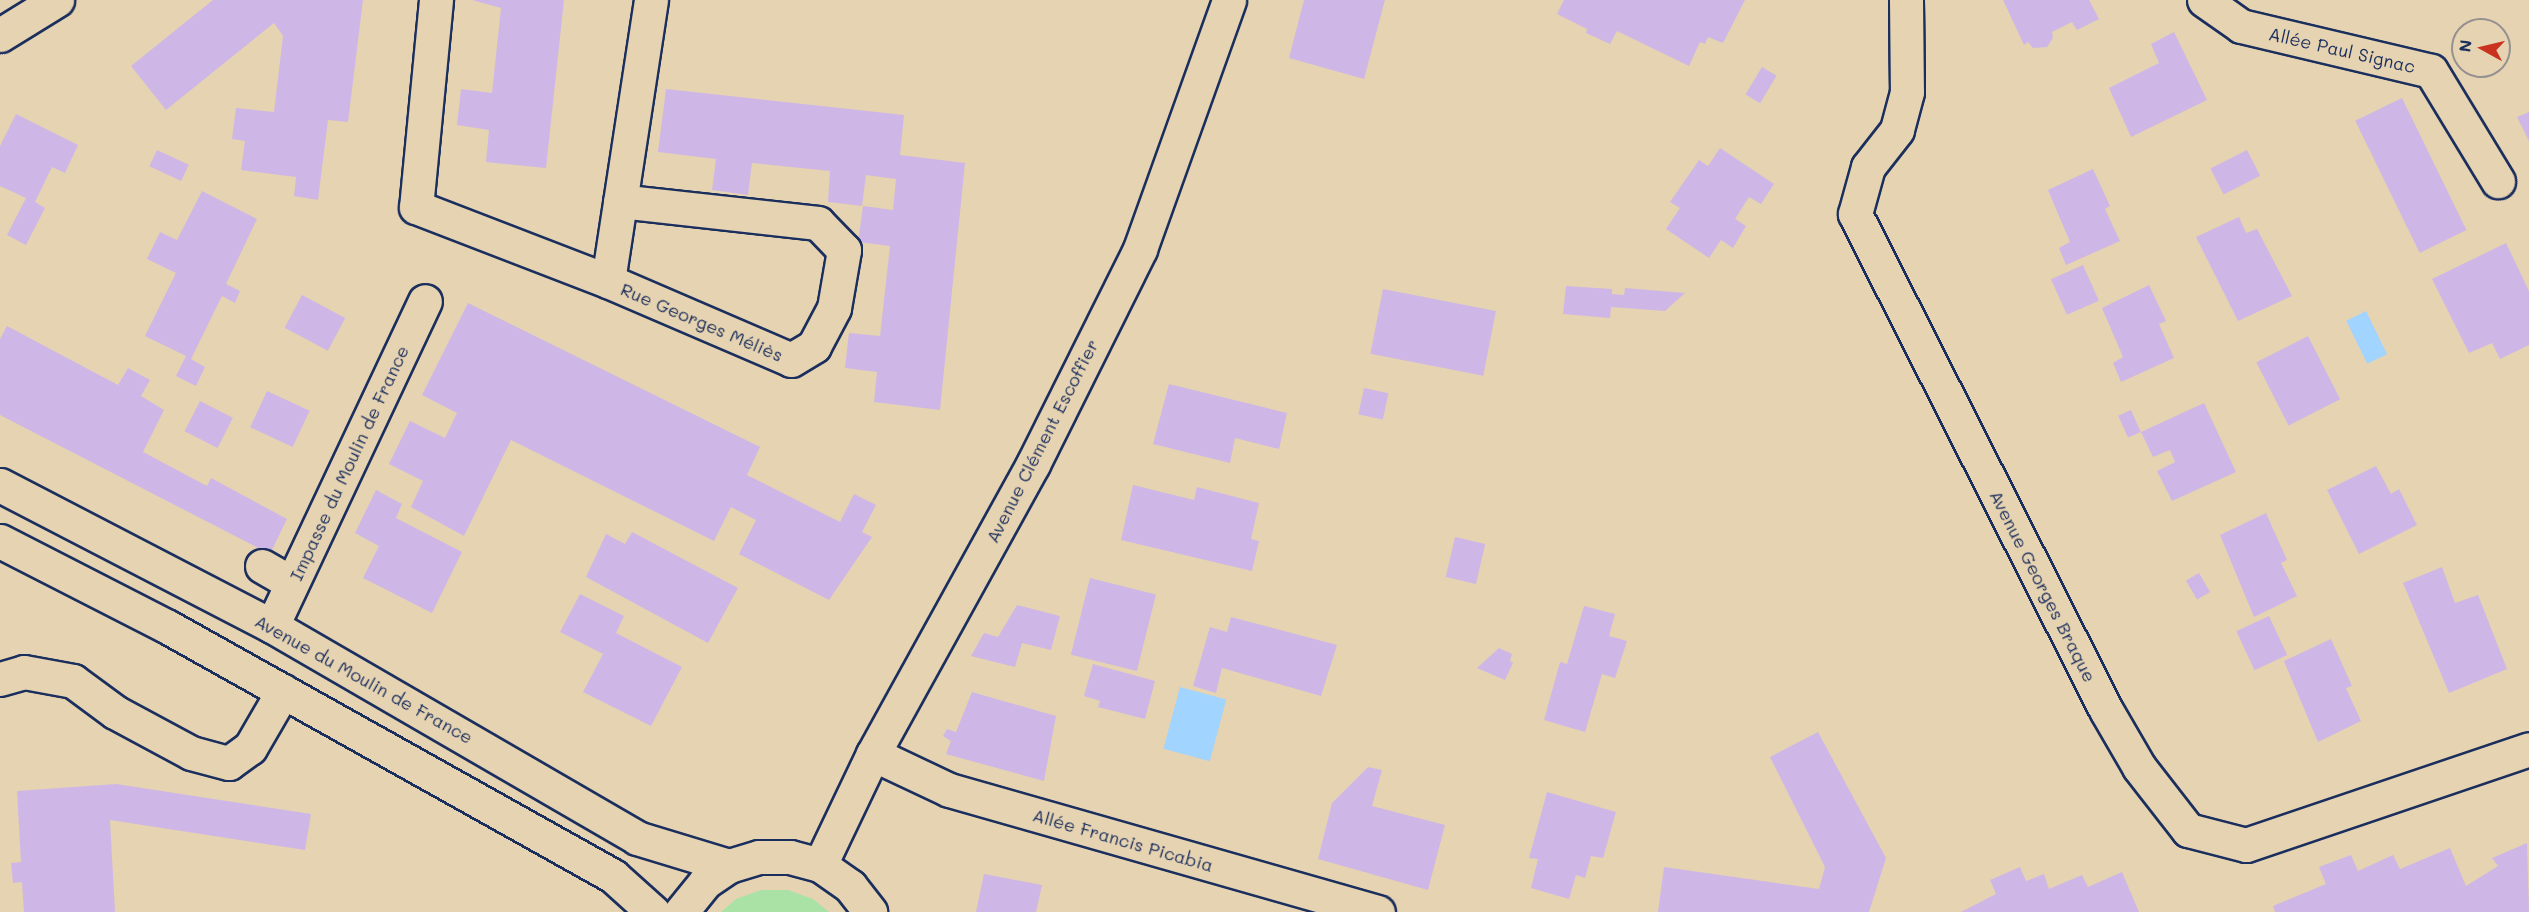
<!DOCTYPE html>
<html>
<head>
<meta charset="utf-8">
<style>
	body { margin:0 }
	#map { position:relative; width:2529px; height:912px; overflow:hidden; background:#e6d3b1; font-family:Mali,sans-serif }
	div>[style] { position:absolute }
	.green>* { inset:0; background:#aae2a6 }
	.water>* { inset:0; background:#a1d4ff; transform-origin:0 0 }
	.building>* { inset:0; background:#ceb7e6; transform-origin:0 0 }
	.roads { filter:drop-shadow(2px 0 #1b2f5e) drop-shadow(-2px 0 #1b2f5e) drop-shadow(0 2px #1b2f5e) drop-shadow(0 -2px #1b2f5e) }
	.minor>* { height:33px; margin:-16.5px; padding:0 16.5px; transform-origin:16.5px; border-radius:16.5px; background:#e6d3b1 }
	.major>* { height:33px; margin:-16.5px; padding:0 16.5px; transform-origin:16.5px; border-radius:16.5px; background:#e6d3b1 }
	span { translate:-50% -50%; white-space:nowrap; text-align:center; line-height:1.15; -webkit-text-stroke:4.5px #e6d3b1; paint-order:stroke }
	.street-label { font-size:18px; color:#1b2f5e }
	.north { position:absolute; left:2451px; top:18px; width:60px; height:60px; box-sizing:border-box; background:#e6d3b1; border:2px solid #959190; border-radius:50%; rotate:278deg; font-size:16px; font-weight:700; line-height:24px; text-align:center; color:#1b2f5e }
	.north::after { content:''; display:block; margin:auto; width:21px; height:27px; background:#c8321e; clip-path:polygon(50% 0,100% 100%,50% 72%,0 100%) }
</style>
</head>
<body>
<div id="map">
	<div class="green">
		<div style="clip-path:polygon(761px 890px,788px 890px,813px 899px,829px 912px,721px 912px,736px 899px)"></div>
	</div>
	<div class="water">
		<div style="left:2366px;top:311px;width:48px;height:22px;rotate:64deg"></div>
		<div style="left:1180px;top:687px;width:48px;height:64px;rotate:15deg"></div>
	</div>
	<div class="building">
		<div style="clip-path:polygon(213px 0,363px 0,348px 122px,328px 120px,318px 200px,294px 196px,296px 177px,241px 170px,245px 141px,232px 139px,236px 108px,274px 112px,283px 36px,274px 23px,166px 110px,131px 66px)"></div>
		<div style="clip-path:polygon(472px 0,564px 0,546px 168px,486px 162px,489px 130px,457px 125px,461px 89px,492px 93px,501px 8px)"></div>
		<div style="clip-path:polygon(1304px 0,1385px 0,1364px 79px,1289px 58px)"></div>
		<div style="clip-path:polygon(1564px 0,1745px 0,1723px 43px,1708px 37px,1705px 44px,1700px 42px,1689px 66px,1617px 31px,1610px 44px,1586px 33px,1587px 29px,1557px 14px)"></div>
		<div style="clip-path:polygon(2003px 0,2089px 0,2099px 19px,2077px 30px,2072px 22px,2052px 32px,2053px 38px,2047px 47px,2033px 48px,2028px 42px,2024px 45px)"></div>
		<div style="clip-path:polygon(2174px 32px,2207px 100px,2131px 137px,2109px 88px,2159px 63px,2151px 44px)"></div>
		<div style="left:1762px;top:67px;width:17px;height:32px;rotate:31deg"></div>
		<div style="clip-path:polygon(666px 89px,904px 115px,900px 155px,965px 163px,940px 410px,874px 402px,877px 372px,845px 368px,849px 333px,880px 336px,890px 246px,858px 242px,863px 206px,893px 210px,896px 179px,866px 175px,862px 206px,828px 202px,830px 171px,752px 163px,748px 195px,712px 190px,716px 159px,658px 152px)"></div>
		<div style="left:2402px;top:98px;width:147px;height:52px;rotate:64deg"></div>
		<div style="clip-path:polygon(2529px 112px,2529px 141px,2517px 117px)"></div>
		<div style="clip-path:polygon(16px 114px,78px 145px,65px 173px,52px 167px,35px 202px,45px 208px,26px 245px,7px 235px,26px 198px,0 186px,0 146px)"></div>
		<div style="clip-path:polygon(1720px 148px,1774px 184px,1761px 204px,1749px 197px,1735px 219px,1746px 226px,1733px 248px,1721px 240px,1709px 258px,1666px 229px,1680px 208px,1670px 202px,1699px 160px,1708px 166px)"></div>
		<div style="left:157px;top:150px;width:35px;height:18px;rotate:25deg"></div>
		<div style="left:2247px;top:150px;width:29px;height:41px;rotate:63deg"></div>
		<div style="clip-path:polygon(2093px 169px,2110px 206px,2105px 209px,2120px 241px,2066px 265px,2059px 248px,2070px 242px,2048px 190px)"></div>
		<div style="clip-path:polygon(202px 191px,257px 219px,226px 284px,240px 291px,235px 303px,222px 296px,191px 359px,205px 367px,196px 386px,176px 376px,186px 356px,145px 336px,176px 273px,147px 259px,160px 232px,177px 240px)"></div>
		<div style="clip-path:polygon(2239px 217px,2246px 233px,2257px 229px,2292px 296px,2238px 321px,2196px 237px)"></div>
		<div style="clip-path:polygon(2506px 243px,2529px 291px,2529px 345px,2500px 359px,2492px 343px,2469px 353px,2432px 279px)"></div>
		<div style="left:2083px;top:265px;width:39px;height:35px;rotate:66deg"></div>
		<div style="clip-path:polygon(2149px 285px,2166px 321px,2159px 324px,2174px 358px,2121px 382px,2113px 363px,2123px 357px,2102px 308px)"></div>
		<div style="clip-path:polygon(1566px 286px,1612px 289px,1612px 294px,1624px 295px,1625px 288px,1685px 293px,1665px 311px,1611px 307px,1610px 318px,1563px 314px)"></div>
		<div style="left:1383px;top:289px;width:115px;height:66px;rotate:11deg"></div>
		<div style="left:302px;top:295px;width:49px;height:37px;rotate:28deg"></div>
		<div style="clip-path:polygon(468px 303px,760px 447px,747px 475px,840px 522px,854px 494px,876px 505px,862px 532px,872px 537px,829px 600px,739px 554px,756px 520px,731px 507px,714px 541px,511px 440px,464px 536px,411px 507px,423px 481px,389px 464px,410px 421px,445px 438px,457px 413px,422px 395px)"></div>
		<div style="clip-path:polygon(7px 326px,118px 385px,128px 368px,150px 380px,141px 396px,164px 410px,143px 452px,207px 486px,211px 478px,287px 519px,270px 554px,0 415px,0 339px)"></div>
		<div style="left:2308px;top:336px;width:71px;height:58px;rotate:63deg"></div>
		<div style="clip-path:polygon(1169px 384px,1287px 413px,1279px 449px,1235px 438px,1230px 463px,1153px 444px)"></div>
		<div style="left:1364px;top:388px;width:25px;height:27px;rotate:12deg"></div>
		<div style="left:267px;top:391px;width:47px;height:40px;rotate:25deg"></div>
		<div style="left:200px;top:401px;width:37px;height:34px;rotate:27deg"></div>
		<div style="clip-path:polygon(2204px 403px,2236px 472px,2172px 501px,2157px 471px,2175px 462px,2170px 450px,2153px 457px,2141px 432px)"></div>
		<div style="left:2131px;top:410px;width:24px;height:14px;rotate:66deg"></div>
		<div style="clip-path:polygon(2376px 466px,2391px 494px,2399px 489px,2417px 525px,2359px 554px,2327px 490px)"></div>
		<div style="clip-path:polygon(1133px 485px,1194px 500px,1197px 487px,1259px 503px,1251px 539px,1259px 541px,1252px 571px,1121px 540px)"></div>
		<div style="clip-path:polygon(376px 490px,402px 504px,396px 518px,462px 552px,432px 613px,363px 578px,379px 546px,355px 533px)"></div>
		<div style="clip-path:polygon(2266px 513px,2287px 560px,2281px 563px,2297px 596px,2254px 617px,2220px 535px)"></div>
		<div style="clip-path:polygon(632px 532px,738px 588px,708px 643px,586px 577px,606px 534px,625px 544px)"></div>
		<div style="left:1455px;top:537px;width:31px;height:41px;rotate:13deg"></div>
		<div style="clip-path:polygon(2442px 567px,2455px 603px,2478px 595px,2507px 669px,2449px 693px,2403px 583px)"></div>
		<div style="left:2199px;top:573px;width:22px;height:15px;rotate:60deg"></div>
		<div style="left:1090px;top:578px;width:68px;height:79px;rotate:14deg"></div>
		<div style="clip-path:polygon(580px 594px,624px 616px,616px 633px,682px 667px,651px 726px,583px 692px,603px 654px,560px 632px)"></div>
		<div style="clip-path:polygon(1017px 605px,1060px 616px,1051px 650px,1022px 643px,1015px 667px,971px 656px,984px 633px,998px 637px)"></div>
		<div style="clip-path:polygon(1584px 606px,1615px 614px,1609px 636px,1627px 641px,1615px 678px,1602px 674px,1585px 732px,1544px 720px,1560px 662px,1567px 664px)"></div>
		<div style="left:2269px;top:616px;width:43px;height:36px;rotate:65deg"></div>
		<div style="clip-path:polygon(1231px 617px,1337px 645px,1321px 696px,1222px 668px,1216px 693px,1193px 686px,1210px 627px,1227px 632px)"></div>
		<div style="clip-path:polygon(2331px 639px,2352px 686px,2346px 688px,2361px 721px,2318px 742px,2284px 661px)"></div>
		<div style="clip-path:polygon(1499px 648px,1512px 654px,1510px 661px,1513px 663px,1505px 680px,1477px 668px)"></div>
		<div style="clip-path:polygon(1093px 664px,1155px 681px,1145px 719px,1098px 707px,1100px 701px,1084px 696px)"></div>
		<div style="clip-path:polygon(972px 692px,1056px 716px,1044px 781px,946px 754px,951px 741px,943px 736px,947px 729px,956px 732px)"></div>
		<div style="clip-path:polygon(1818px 732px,1886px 858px,1869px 912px,1658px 912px,1664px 867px,1819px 889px,1825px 867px,1770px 757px)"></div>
		<div style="clip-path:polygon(1368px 767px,1382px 770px,1372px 806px,1445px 825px,1428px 890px,1318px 859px,1332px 803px)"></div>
		<div style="clip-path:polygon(116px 784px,311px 814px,305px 850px,110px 820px,115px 912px,24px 912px,22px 882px,13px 883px,11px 863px,21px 862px,17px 791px)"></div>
		<div style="clip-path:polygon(1547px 792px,1616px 812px,1603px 858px,1591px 856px,1585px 878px,1576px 875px,1569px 899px,1531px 888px,1538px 859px,1529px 858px)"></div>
		<div style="clip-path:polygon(2527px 843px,2529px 912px,2275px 912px,2273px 906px,2326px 884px,2319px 867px,2351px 855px,2358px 871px,2393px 855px,2400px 869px,2450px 848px,2466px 886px,2498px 866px,2492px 858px)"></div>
		<div style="clip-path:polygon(2020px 867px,2026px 881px,2044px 874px,2049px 889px,2082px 875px,2088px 887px,2122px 872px,2139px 912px,1961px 912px,1996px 894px,1990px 880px)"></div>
		<div style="clip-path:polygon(984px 874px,1042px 885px,1036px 912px,976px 912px)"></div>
	</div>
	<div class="roads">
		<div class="minor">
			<div style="left:436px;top:0;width:208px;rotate:95.5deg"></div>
			<div style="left:416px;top:207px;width:206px;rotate:21.1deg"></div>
			<div style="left:608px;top:281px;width:199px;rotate:23.3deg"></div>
			<div style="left:791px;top:360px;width:27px;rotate:-31deg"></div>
			<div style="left:814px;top:346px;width:43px;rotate:-62.2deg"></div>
			<div style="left:834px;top:308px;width:59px;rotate:-80.2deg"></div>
			<div style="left:844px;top:250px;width:37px;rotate:-134deg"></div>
			<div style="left:818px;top:223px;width:199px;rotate:-173.7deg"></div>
			<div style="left:1906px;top:0;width:92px;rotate:89.4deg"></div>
			<div style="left:1907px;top:92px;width:39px;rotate:105deg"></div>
			<div style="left:1897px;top:130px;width:47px;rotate:128.1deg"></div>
			<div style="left:1868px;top:167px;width:49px;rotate:105.5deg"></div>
			<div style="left:1855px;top:214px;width:556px;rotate:63.16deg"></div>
			<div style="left:2106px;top:710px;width:66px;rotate:59.9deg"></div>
			<div style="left:2139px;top:767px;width:80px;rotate:52.1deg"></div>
			<div style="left:2188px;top:830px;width:60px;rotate:14.5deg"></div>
			<div style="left:2246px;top:845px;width:299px;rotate:-18.7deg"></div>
			<div style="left:2204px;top:0;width:45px;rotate:35.1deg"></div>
			<div style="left:2241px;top:26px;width:195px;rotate:13.3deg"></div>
			<div style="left:2431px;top:71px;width:129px;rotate:58.7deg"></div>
			<div style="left:0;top:35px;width:67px;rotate:-31.6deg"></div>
			<div style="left:608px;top:281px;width:284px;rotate:-81.3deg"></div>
			<div style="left:262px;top:566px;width:34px;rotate:30deg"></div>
			<div style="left:272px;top:626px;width:359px;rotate:-64.8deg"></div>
			<div style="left:0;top:679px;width:25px;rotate:-16deg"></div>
			<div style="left:24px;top:672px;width:50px;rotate:10.4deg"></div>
			<div style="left:73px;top:681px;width:52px;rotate:36.4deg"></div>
			<div style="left:115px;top:712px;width:86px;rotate:28.3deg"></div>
			<div style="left:191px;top:753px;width:39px;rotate:15deg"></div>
			<div style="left:229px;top:763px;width:26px;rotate:-36deg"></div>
			<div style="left:250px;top:748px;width:66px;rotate:-59.9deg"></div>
			<div style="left:873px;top:754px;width:84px;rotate:25.3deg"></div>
			<div style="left:949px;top:790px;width:446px;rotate:15.9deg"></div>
		</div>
		<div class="major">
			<div style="left:0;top:485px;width:306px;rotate:27.4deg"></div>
			<div style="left:272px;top:626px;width:422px;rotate:30.1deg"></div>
			<div style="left:637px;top:838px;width:96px;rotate:16.9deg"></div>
			<div style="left:0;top:541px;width:189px;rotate:27.1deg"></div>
			<div style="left:168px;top:627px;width:510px;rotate:29.23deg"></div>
			<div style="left:613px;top:876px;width:54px;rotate:42deg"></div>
			<div style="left:820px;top:865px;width:123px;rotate:-64.5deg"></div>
			<div style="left:873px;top:754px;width:331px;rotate:-61.1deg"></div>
			<div style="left:1033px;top:464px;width:240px;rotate:-63.5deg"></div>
			<div style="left:1140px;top:249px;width:264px;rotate:-70.3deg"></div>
			<div style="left:681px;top:912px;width:38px;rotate:-51deg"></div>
			<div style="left:705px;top:882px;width:29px;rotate:-34deg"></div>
			<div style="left:729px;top:866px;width:31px;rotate:-17deg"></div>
			<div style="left:759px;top:857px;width:31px"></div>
			<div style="left:790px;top:857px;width:31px;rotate:15deg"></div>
			<div style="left:820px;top:865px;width:37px;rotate:35deg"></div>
			<div style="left:850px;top:886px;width:33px;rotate:52deg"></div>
		</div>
	</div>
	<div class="street-label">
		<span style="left:2342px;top:50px;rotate:13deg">Allée Paul Signac</span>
		<span style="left:702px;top:322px;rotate:23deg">Rue Georges Méliès</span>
		<span style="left:1042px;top:441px;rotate:-63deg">Avenue Clément Escoffier</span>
		<span style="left:349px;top:463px;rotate:-65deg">Impasse du Moulin de France</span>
		<span style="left:2043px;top:586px;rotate:63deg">Avenue Georges Braque</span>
		<span style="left:364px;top:679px;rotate:29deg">Avenue du Moulin de France</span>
		<span style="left:1123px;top:840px;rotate:16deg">Allée Francis Picabia</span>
	</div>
	<div class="north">N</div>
</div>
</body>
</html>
